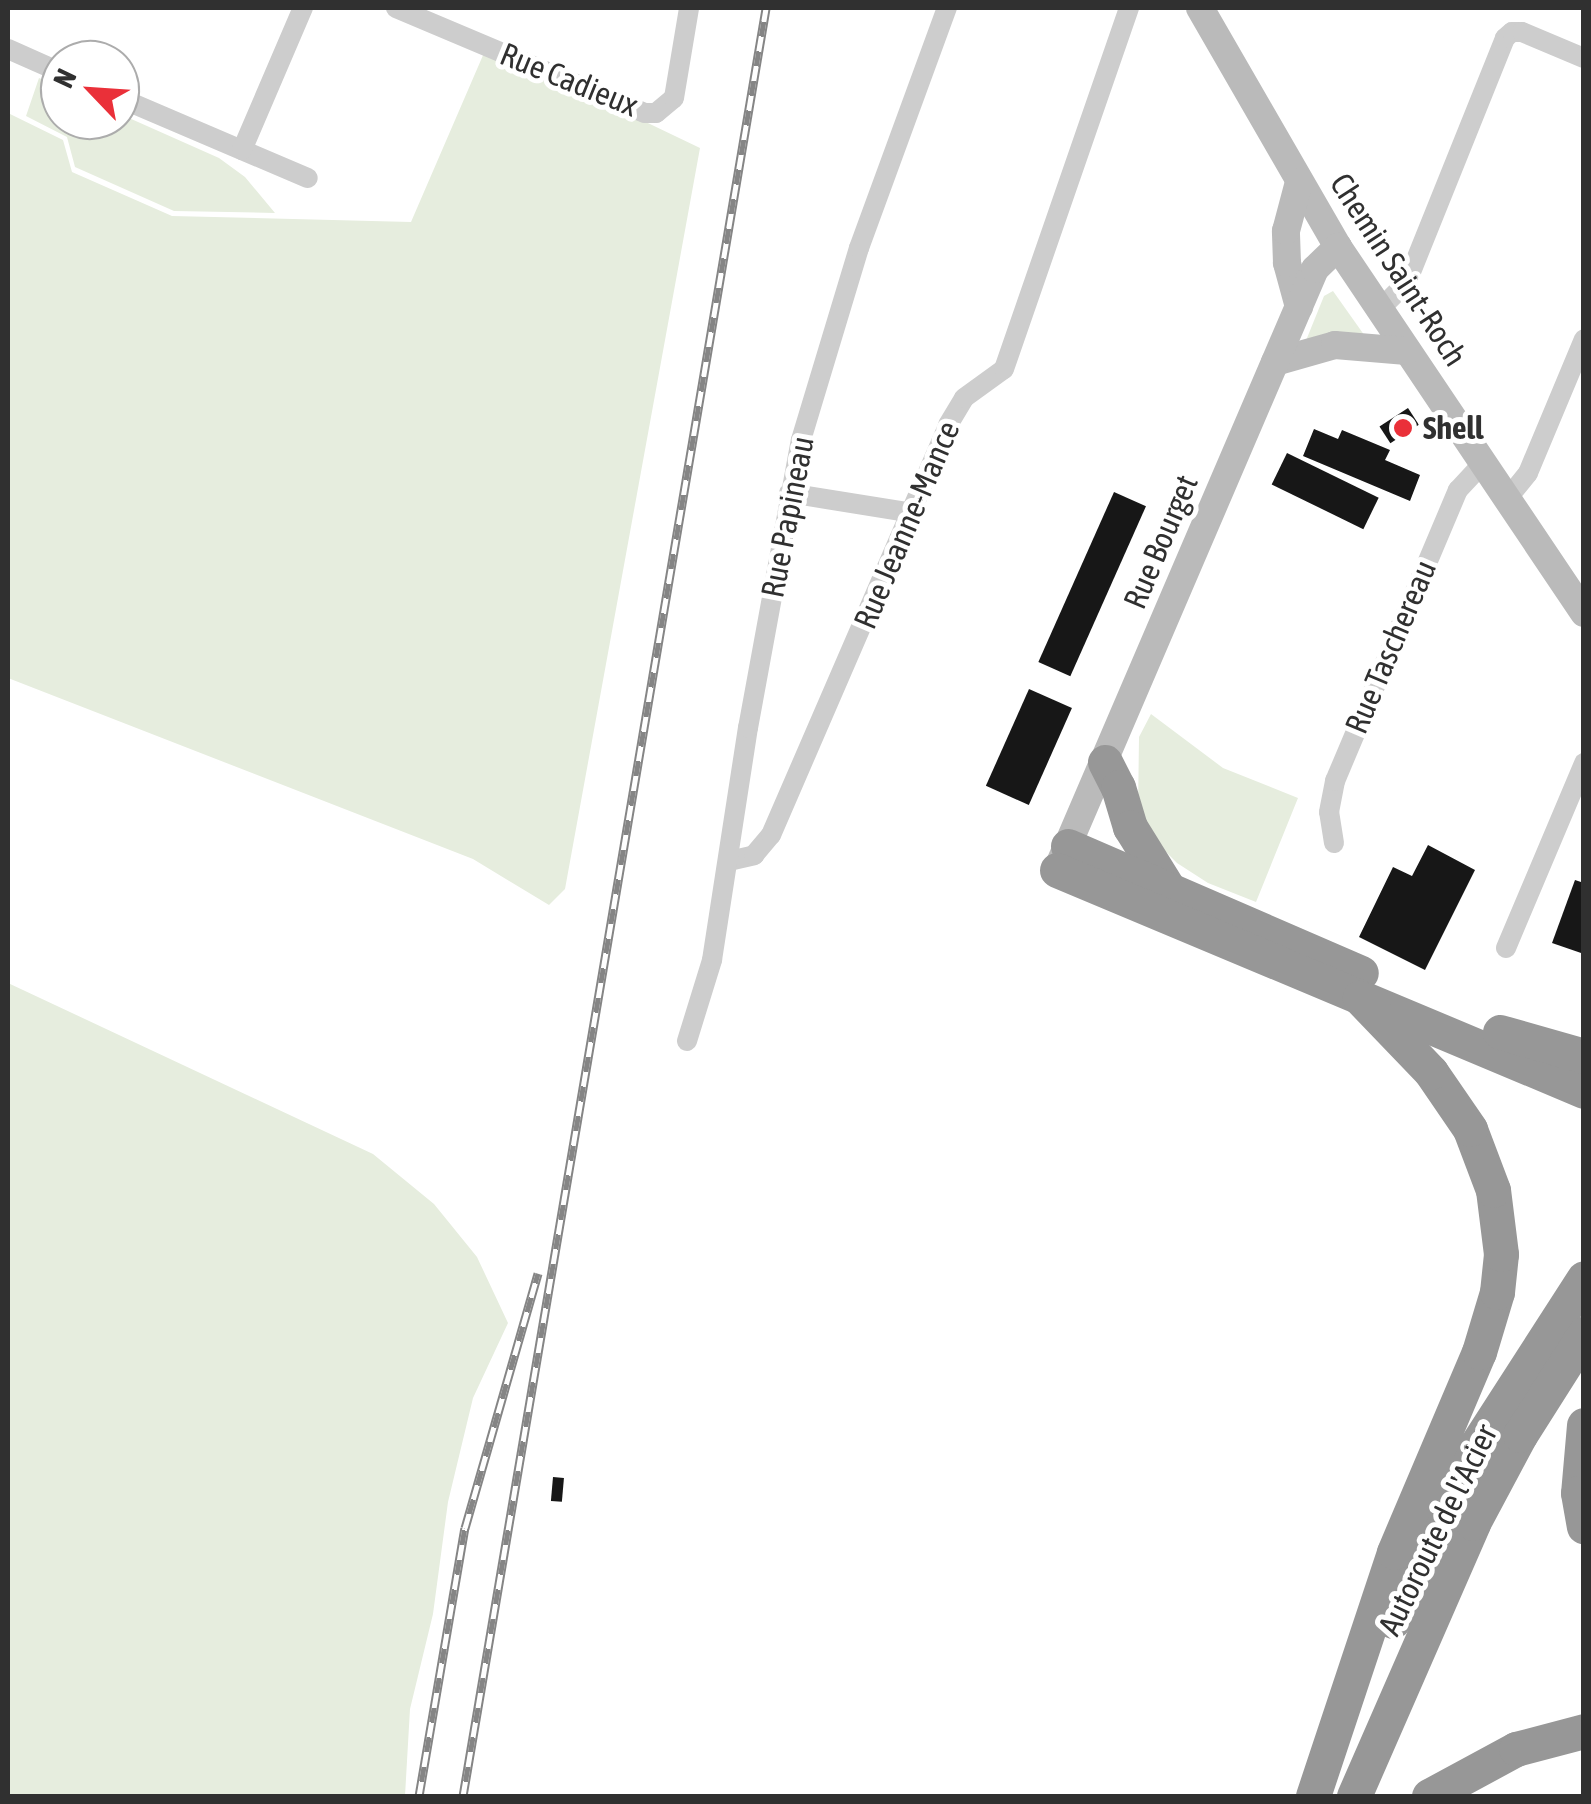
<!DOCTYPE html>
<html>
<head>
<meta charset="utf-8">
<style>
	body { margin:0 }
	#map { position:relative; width:1591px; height:1804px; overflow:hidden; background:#fff; font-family:"Asap Condensed",sans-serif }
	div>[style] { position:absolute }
	.green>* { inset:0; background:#e6edde }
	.building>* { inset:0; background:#171717; transform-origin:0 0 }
	.street>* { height:20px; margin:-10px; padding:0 10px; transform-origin:10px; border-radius:10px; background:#cdcdcd }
	.secondary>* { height:28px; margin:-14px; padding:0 14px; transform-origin:14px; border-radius:14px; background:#bababa }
	.highway>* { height:35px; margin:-17.5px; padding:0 17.5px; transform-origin:17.5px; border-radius:17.5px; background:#979797 }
	.rail>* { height:9px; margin-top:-4.5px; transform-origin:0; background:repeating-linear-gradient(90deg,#fff 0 15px,#858585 0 30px); box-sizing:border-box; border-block:2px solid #858585 }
	.dots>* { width:28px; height:28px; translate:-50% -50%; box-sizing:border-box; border:5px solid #fff; border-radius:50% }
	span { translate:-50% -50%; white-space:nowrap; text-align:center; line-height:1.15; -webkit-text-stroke:10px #fff; paint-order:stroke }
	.street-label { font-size:32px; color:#303030 }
	.poi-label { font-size:32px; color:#303030; font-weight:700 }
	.left { translate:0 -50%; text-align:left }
	.frame { position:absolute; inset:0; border:10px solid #303030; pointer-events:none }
	.north { position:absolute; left:40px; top:40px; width:100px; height:100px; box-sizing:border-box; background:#fff; border:2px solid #acacac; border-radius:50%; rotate:295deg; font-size:28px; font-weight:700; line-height:40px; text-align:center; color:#303030 }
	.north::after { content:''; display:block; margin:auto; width:35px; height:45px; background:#ea3039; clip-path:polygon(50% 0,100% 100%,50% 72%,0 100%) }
</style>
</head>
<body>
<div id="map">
	<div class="green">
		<div style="clip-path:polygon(487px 46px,700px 148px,565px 889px,549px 905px,473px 859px,8px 678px,8px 113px,63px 140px,72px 172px,172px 216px,411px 222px)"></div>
		<div style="clip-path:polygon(39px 78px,60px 87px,60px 120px,120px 120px,120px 114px,219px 158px,245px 177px,275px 213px,174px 211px,75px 167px,67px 137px,26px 116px)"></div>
		<div style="clip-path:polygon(1333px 291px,1367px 339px,1305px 343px,1324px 296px)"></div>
		<div style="clip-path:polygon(1151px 714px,1223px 768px,1298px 798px,1256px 902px,1208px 883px,1177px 863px,1152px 838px,1138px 810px,1139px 737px)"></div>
		<div style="clip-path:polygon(8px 983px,373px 1154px,434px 1204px,477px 1257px,508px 1323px,473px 1398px,448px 1502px,433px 1614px,410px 1709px,405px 1796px,8px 1796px)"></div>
	</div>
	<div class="building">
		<div style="left:1408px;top:408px;width:20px;height:34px;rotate:57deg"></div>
		<div style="clip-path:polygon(1314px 429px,1338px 439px,1342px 430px,1390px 450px,1385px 460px,1420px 475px,1410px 501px,1303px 456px)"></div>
		<div style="left:1287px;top:453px;width:102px;height:35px;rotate:26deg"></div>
		<div style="left:1114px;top:492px;width:35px;height:186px;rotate:24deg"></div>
		<div style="left:1029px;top:689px;width:47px;height:106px;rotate:24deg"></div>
		<div style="clip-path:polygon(1428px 845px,1475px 870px,1425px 970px,1359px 937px,1393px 867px,1412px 876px)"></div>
		<div style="clip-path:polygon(1575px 880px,1584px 883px,1584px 954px,1552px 943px)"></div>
		<div style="left:553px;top:1477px;width:11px;height:24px;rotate:5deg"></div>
	</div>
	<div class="street">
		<div style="left:396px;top:8px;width:270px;rotate:22.9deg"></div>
		<div style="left:645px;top:113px;width:11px"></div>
		<div style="left:656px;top:113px;width:23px;rotate:-40deg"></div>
		<div style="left:674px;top:98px;width:91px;rotate:-80.5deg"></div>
		<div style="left:8px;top:49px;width:57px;rotate:23.9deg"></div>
		<div style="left:120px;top:98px;width:204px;rotate:23.1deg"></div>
		<div style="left:242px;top:150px;width:155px;rotate:-66.8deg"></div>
		<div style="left:1380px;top:309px;width:38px;rotate:-45deg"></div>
		<div style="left:1407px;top:282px;width:263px;rotate:-68.1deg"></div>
		<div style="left:1505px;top:38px;width:9px;rotate:-41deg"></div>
		<div style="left:1512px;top:32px;width:10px"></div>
		<div style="left:1522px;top:32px;width:67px;rotate:22.8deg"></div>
		<div style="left:789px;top:493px;width:125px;rotate:9.2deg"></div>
		<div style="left:1507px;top:499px;width:33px;rotate:-51deg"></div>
		<div style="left:1528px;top:473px;width:145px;rotate:-67.3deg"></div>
		<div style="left:1334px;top:843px;width:31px;rotate:-99deg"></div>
		<div style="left:1329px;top:812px;width:32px;rotate:-79deg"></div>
		<div style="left:1335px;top:781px;width:316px;rotate:-67.1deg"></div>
		<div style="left:1458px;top:490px;width:37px;rotate:-47deg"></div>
		<div style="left:729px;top:861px;width:26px;rotate:-13deg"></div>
		<div style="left:754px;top:855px;width:26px;rotate:-50deg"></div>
		<div style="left:771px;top:835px;width:447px;rotate:-66.6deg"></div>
		<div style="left:948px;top:425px;width:31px;rotate:-59deg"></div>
		<div style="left:964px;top:398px;width:49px;rotate:-35.9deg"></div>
		<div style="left:1004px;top:369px;width:382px;rotate:-70.9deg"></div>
		<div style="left:1506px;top:948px;width:201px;rotate:-67.1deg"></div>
		<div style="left:687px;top:1041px;width:85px;rotate:-72.8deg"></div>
		<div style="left:712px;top:960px;width:235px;rotate:-81.2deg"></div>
		<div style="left:748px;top:728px;width:293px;rotate:-79.6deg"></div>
		<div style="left:801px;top:440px;width:201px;rotate:-73.2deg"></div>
		<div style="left:859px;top:248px;width:256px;rotate:-69.9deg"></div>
	</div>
	<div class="secondary">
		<div style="left:1200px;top:8px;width:276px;rotate:60deg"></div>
		<div style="left:1338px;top:247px;width:441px;rotate:56.1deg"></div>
		<div style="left:1299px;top:307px;width:46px;rotate:-105.3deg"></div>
		<div style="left:1287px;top:263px;width:32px;rotate:-92deg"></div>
		<div style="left:1286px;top:231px;width:51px;rotate:-75.1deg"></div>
		<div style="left:1275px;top:362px;width:62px;rotate:-15.8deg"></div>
		<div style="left:1335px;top:345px;width:72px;rotate:4.8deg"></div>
		<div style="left:1060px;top:863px;width:646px;rotate:-66.77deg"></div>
		<div style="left:1315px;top:269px;width:32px;rotate:-44deg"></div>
	</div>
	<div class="highway">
		<div style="left:1105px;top:762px;width:28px;rotate:63deg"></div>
		<div style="left:1118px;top:787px;width:42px;rotate:73.3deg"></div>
		<div style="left:1130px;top:827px;width:72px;rotate:58.1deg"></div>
		<div style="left:1068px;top:846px;width:319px;rotate:23.4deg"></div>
		<div style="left:1057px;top:870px;width:571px;rotate:22.75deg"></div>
		<div style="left:1500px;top:1032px;width:87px;rotate:15.9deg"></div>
		<div style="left:1584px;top:1425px;width:68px;rotate:95deg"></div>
		<div style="left:1578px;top:1493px;width:34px;rotate:80deg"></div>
		<div style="left:1393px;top:1621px;width:196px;rotate:-64.6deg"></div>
		<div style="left:1477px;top:1444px;width:197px;rotate:-57.2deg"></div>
		<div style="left:1313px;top:1796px;width:257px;rotate:-71.6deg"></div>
		<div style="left:1394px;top:1552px;width:217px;rotate:-67deg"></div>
		<div style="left:1479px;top:1352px;width:63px;rotate:-73.3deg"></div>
		<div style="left:1497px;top:1292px;width:38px;rotate:-84deg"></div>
		<div style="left:1501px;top:1254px;width:64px;rotate:-97.1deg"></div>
		<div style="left:1493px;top:1190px;width:65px;rotate:-110.7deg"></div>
		<div style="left:1470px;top:1129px;width:69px;rotate:-124.4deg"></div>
		<div style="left:1431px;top:1072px;width:103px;rotate:-133.8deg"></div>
		<div style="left:1354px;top:1796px;width:298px;rotate:-66.4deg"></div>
		<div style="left:1473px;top:1523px;width:100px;rotate:-61.9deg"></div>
		<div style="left:1520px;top:1435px;width:120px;rotate:-57.6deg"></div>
		<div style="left:1429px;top:1796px;width:99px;rotate:-28.4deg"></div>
		<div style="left:1516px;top:1749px;width:70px;rotate:-14.8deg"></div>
	</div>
	<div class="rail">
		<div style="left:419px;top:1796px;width:272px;rotate:-80.3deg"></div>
		<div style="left:465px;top:1528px;width:265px;rotate:-74deg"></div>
		<div style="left:463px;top:1796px;width:1813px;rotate:-80.38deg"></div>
	</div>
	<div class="dots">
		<div style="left:1403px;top:428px;background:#ea3039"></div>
	</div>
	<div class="street-label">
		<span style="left:569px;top:80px;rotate:22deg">Rue Cadieux</span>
		<span style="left:1398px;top:270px;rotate:57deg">Chemin Saint-Roch</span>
		<span style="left:788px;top:517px;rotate:-79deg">Rue Papineau</span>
		<span style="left:907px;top:525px;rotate:-67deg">Rue Jeanne-Mance</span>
		<span style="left:1161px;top:542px;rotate:-67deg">Rue Bourget</span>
		<span style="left:1391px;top:647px;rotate:-67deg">Rue Taschereau</span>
		<span style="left:1438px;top:1530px;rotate:-64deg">Autoroute de l'Acier</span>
	</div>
	<div class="poi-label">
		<span class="left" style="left:1423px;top:428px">Shell</span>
	</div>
	<div class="frame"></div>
	<div class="north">N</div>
</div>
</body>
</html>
